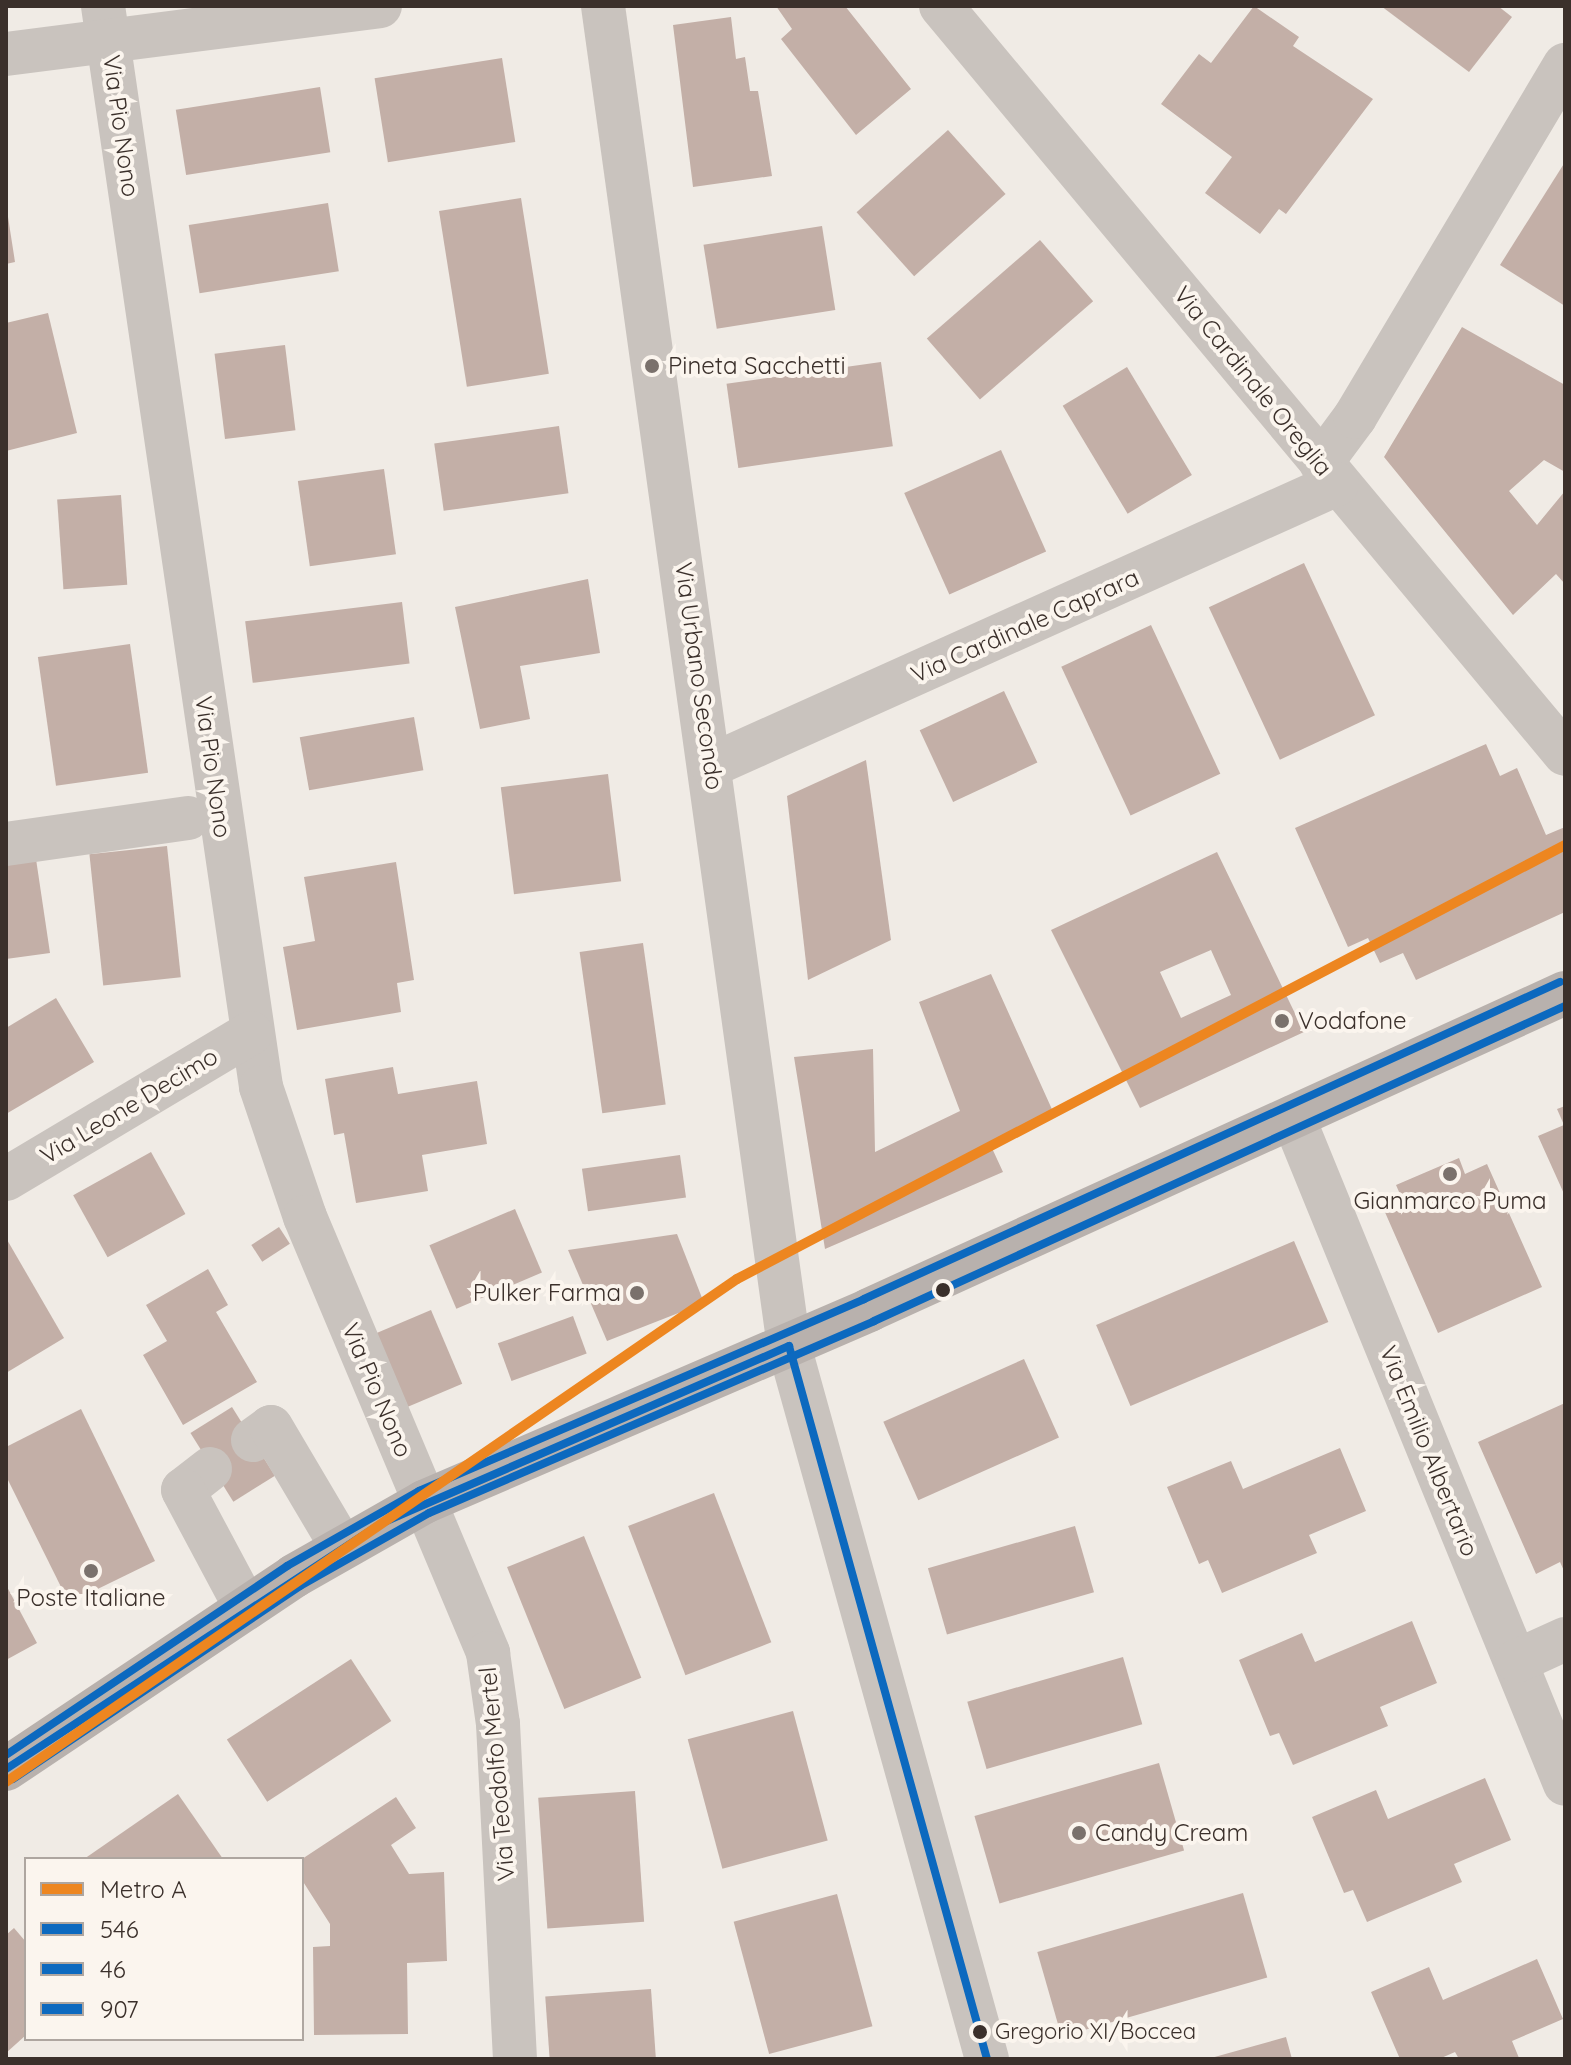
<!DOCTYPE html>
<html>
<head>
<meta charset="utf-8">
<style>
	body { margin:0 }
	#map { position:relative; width:1571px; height:2065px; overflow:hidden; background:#f0ebe5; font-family:Quicksand,sans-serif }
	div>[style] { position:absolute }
	.building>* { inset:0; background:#c3afa7; transform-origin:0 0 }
	.minor>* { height:44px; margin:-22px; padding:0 22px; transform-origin:22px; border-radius:22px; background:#c9c3be }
	.major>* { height:44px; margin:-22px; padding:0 22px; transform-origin:22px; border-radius:22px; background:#b8b1ad }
	.bus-1>* { height:8px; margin:-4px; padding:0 4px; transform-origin:4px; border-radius:4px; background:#0c69bf }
	.bus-2>* { height:8px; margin:-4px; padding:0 4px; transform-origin:4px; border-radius:4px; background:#0c69bf }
	.bus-3>* { height:8px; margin:-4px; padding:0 4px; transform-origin:4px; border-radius:4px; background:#0c69bf }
	.metro-1>* { height:10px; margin:-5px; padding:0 5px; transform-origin:5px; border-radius:5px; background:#ed8620 }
	.dots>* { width:22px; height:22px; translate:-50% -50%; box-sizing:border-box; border:4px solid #fbf5ee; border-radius:50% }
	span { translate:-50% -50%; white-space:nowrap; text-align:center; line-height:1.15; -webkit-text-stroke:8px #fbf5ee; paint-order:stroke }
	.bus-label { font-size:22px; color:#3b302b }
	.left { translate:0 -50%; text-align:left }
	.street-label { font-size:24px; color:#3b302b }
	.poi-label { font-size:24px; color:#3b302b }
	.right { translate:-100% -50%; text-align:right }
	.frame { position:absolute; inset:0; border:8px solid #3b302b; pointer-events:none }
	.legend { position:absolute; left:24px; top:1857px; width:280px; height:184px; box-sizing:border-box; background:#fbf5ee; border:2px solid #aea6a0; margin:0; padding:10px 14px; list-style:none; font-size:24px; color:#3b302b }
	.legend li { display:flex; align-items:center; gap:16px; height:40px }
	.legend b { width:40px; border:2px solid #aea6a0 }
</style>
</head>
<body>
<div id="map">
	<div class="building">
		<div style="clip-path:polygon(776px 6px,845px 6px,911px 89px,856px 135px,781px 39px,792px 29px)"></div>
		<div style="clip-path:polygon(1254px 6px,1299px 37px,1293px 46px,1373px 99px,1286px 214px,1279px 209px,1260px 234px,1205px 193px,1232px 157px,1161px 104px,1199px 54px,1211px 63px)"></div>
		<div style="clip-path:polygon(1381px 6px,1498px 6px,1512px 17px,1469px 72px)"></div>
		<div style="clip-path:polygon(731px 17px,736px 59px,745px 57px,750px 91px,758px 91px,772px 176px,693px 187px,673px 25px)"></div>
		<div style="left:502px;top:58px;width:85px;height:129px;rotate:81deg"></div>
		<div style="left:320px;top:87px;width:66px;height:146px;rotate:81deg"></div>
		<div style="left:948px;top:130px;width:86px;height:123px;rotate:48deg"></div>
		<div style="clip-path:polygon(1565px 162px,1565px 306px,1500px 265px)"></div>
		<div style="left:521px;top:198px;width:178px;height:83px;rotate:81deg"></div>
		<div style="left:328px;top:203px;width:69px;height:141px;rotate:81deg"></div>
		<div style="clip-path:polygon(6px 204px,15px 262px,6px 264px)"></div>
		<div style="left:822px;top:226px;width:85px;height:120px;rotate:81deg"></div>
		<div style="left:1040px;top:240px;width:81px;height:150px;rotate:49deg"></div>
		<div style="clip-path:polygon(48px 313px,77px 433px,6px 451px,6px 323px)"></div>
		<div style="clip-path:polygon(1462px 327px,1565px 385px,1565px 472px,1544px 460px,1509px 491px,1537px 525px,1565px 491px,1565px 584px,1556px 574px,1513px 615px,1384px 457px)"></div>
		<div style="left:285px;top:345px;width:86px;height:71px;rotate:83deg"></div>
		<div style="left:881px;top:362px;width:85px;height:156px;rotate:82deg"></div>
		<div style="left:1127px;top:367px;width:126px;height:75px;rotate:59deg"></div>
		<div style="left:559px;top:426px;width:68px;height:126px;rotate:82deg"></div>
		<div style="left:1001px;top:450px;width:111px;height:106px;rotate:66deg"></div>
		<div style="left:384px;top:469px;width:86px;height:87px;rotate:82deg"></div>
		<div style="left:121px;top:495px;width:90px;height:64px;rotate:86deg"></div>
		<div style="left:1304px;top:563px;width:168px;height:105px;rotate:65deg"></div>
		<div style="clip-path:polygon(588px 579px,600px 653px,520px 666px,530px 719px,480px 729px,455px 607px)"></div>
		<div style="left:402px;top:602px;width:62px;height:158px;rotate:83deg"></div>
		<div style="left:1151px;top:625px;width:164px;height:99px;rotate:65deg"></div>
		<div style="left:130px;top:644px;width:130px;height:93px;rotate:82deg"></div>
		<div style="left:1004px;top:691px;width:79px;height:93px;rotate:65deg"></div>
		<div style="left:414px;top:717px;width:54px;height:116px;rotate:80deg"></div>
		<div style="clip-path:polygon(1486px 744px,1500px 776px,1517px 768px,1546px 835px,1565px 827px,1565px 912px,1416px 980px,1403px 953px,1380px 963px,1368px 938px,1348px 947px,1295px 828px)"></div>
		<div style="clip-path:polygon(866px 760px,891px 940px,808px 980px,787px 796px)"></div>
		<div style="left:608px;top:774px;width:108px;height:108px;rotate:83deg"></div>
		<div style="left:167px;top:846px;width:132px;height:78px;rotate:84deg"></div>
		<div style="clip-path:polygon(evenodd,1217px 852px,1304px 1032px,1140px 1108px,1051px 930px,1217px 852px,1211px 950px,1231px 995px,1181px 1018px,1160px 972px,1211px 950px)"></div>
		<div style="clip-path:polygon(36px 859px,50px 953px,6px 959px,6px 864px)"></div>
		<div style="clip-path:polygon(396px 862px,414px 980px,397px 983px,401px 1012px,297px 1030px,283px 947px,315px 941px,304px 877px)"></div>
		<div style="left:643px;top:943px;width:163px;height:64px;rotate:82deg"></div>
		<div style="clip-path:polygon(991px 974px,1055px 1116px,991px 1146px,1003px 1172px,825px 1249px,794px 1057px,873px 1049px,875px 1152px,960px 1111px,919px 1002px)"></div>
		<div style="clip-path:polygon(56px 998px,94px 1062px,6px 1114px,6px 1028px)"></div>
		<div style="clip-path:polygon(393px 1067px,398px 1094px,477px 1081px,487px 1144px,422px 1155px,428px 1191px,356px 1203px,344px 1133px,334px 1135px,325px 1079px)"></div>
		<div style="clip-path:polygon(1565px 1106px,1565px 1196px,1538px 1136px,1564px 1125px,1557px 1109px)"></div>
		<div style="left:151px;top:1152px;width:71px;height:89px;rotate:61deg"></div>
		<div style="left:680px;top:1155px;width:43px;height:99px;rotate:82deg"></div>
		<div style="clip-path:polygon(1459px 1158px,1465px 1174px,1487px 1164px,1542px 1287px,1438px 1333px,1384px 1210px,1403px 1201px,1396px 1185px)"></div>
		<div style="left:515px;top:1209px;width:69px;height:93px;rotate:67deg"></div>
		<div style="left:279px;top:1227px;width:20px;height:33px;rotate:57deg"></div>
		<div style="clip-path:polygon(677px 1234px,704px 1303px,607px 1341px,568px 1250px)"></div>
		<div style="clip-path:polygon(6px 1238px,64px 1338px,6px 1373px)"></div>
		<div style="left:1294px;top:1241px;width:88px;height:215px;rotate:67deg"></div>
		<div style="clip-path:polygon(208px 1269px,228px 1305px,216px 1312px,257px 1382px,183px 1425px,143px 1355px,167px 1341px,146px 1305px)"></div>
		<div style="left:431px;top:1310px;width:80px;height:59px;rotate:67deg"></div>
		<div style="left:573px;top:1316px;width:40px;height:80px;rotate:70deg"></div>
		<div style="left:1024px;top:1359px;width:86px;height:154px;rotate:66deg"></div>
		<div style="clip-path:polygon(1565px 1403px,1565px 1573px,1560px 1562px,1536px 1574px,1478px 1442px)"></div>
		<div style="left:232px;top:1407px;width:81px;height:49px;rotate:58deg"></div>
		<div style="clip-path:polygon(81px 1409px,155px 1561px,69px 1603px,6px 1476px,6px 1447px)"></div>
		<div style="clip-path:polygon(1340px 1448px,1366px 1511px,1309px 1535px,1317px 1553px,1222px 1593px,1208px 1560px,1199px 1564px,1167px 1487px,1231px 1461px,1243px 1489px)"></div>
		<div style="left:714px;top:1493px;width:160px;height:92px;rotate:69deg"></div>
		<div style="left:1075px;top:1526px;width:69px;height:153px;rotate:74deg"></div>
		<div style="left:584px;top:1536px;width:153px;height:83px;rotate:68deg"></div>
		<div style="clip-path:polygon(6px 1585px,37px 1643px,6px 1660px)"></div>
		<div style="clip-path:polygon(1412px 1621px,1437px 1683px,1380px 1707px,1388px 1726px,1293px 1765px,1279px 1733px,1270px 1736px,1239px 1660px,1302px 1633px,1315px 1662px)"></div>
		<div style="left:1123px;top:1657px;width:70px;height:162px;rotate:74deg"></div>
		<div style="left:351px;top:1659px;width:74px;height:148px;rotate:57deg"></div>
		<div style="left:793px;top:1711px;width:134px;height:109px;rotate:75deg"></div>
		<div style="left:1159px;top:1763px;width:91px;height:192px;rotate:74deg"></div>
		<div style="clip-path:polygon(1485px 1778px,1511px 1840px,1454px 1864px,1462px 1882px,1367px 1922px,1353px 1890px,1344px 1893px,1312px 1817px,1376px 1790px,1388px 1819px)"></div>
		<div style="left:635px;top:1791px;width:131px;height:97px;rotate:86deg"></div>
		<div style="clip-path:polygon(178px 1794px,223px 1859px,84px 1859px)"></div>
		<div style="clip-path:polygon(396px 1797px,416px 1828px,391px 1845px,409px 1874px,444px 1872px,447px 1961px,407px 1963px,408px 2034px,314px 2035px,313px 1947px,330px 1946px,330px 1924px,302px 1880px,302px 1859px)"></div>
		<div style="left:1243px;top:1893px;width:88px;height:214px;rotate:74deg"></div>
		<div style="left:837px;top:1894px;width:137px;height:107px;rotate:75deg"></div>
		<div style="clip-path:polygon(14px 1928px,26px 1942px,26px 2035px,6px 2053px,6px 1935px)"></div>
		<div style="clip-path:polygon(1537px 1959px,1563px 2019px,1512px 2041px,1519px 2058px,1459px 2059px,1455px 2052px,1439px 2059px,1400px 2059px,1371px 1992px,1429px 1967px,1443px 2000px)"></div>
		<div style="left:651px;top:1989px;width:70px;height:106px;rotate:86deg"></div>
		<div style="clip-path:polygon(1286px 2037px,1292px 2059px,1211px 2059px,1211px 2058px)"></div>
	</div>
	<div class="minor">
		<div style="left:103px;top:6px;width:1092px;rotate:81.68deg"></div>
		<div style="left:261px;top:1087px;width:137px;rotate:71.3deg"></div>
		<div style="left:305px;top:1217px;width:473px;rotate:67.2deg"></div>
		<div style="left:488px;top:1653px;width:72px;rotate:82deg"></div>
		<div style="left:498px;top:1724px;width:335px;rotate:87.1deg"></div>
		<div style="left:603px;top:6px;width:1353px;rotate:82.1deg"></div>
		<div style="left:789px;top:1346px;width:740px;rotate:74.48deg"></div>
		<div style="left:941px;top:6px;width:974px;rotate:50.16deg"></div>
		<div style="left:6px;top:54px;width:377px;rotate:-7.3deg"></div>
		<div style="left:1321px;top:463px;width:57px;rotate:-53.5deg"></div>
		<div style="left:1355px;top:417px;width:410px;rotate:-59.2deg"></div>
		<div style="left:712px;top:765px;width:685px;rotate:-24.21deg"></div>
		<div style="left:6px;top:844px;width:184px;rotate:-8.1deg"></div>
		<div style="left:1293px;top:1117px;width:720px;rotate:67.81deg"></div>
		<div style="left:6px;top:1179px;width:285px;rotate:-30.8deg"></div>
		<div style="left:253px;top:1440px;width:22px;rotate:-36deg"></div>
		<div style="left:271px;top:1427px;width:139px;rotate:59.4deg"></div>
		<div style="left:210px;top:1469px;width:34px;rotate:142deg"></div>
		<div style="left:183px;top:1490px;width:134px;rotate:61.9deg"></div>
		<div style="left:1517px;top:1661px;width:53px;rotate:-24.6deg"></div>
	</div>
	<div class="major">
		<div style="left:6px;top:1769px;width:347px;rotate:-33.8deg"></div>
		<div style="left:294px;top:1576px;width:150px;rotate:-29.6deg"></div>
		<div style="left:424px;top:1502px;width:485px;rotate:-23.3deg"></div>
		<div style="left:869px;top:1310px;width:765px;rotate:-24.49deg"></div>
	</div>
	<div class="bus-1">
		<div style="left:789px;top:1346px;width:740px;rotate:74.48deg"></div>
		<div style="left:6px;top:1769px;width:449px;rotate:-33.2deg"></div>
		<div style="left:382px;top:1523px;width:444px;rotate:-23.5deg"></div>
	</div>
	<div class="bus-2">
		<div style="left:13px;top:1779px;width:346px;rotate:-33.9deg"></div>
		<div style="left:300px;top:1586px;width:148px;rotate:-29.5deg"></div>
		<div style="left:429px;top:1513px;width:485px;rotate:-23.3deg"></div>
		<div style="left:874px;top:1321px;width:759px;rotate:-24.51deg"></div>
	</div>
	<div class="bus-3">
		<div style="left:6px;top:1755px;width:339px;rotate:-33.9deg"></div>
		<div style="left:287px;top:1566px;width:152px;rotate:-29.6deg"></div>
		<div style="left:419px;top:1491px;width:485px;rotate:-23.3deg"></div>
		<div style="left:864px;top:1299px;width:765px;rotate:-24.49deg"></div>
	</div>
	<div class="metro-1">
		<div style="left:6px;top:1782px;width:887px;rotate:-34.53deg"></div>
		<div style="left:737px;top:1279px;width:935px;rotate:-27.66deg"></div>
	</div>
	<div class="dots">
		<div style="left:652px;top:366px;background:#7a716c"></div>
		<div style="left:1282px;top:1021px;background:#7a716c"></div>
		<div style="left:1450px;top:1174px;background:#7a716c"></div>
		<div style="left:943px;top:1290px;background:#3b302b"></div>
		<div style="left:637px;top:1293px;background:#7a716c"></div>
		<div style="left:91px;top:1571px;background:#7a716c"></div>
		<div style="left:1079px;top:1833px;background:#7a716c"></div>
		<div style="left:980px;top:2032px;background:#3b302b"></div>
	</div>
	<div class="bus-label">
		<span class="left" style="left:995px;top:2032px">Gregorio XI/Boccea</span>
	</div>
	<div class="street-label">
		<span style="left:121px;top:126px;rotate:82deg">Via Pio Nono</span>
		<span style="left:1253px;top:381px;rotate:51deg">Via Cardinale Oreglia</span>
		<span style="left:1025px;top:626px;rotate:-24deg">Via Cardinale Caprara</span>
		<span style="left:699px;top:676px;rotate:82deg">Via Urbano Secondo</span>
		<span style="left:213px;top:767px;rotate:82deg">Via Pio Nono</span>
		<span style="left:129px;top:1106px;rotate:-31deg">Via Leone Decimo</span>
		<span style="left:377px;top:1390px;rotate:67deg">Via Pio Nono</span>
		<span style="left:1429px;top:1451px;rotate:68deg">Via Emilio Albertario</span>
		<span style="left:497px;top:1774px;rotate:-95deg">Via Teodolfo Mertel</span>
	</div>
	<div class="poi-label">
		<span class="left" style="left:668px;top:366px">Pineta Sacchetti</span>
		<span class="left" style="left:1298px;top:1021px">Vodafone</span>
		<span style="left:1450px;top:1201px">Gianmarco Puma</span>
		<span class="right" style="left:621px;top:1293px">Pulker Farma</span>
		<span style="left:91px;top:1598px">Poste Italiane</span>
		<span class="left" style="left:1095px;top:1833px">Candy Cream</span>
	</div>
	<div class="frame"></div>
	<ul class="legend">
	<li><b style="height:10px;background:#ed8620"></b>Metro A</li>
	<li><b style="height:10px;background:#0c69bf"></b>546</li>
	<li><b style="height:10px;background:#0c69bf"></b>46</li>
	<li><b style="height:10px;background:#0c69bf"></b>907</li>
	</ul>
</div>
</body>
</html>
